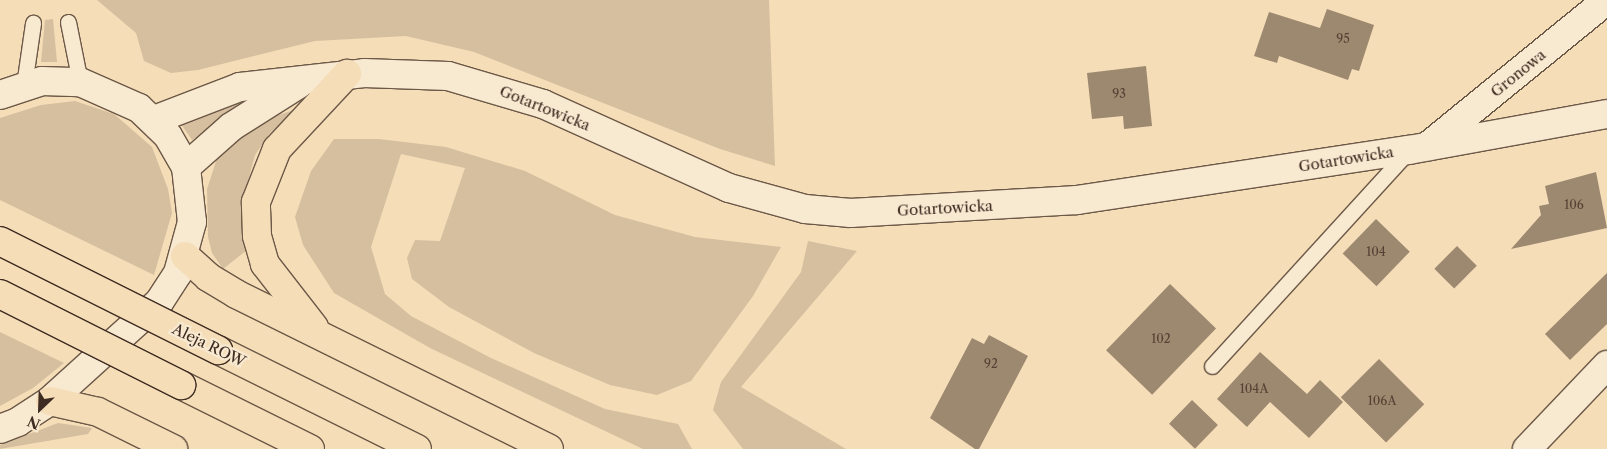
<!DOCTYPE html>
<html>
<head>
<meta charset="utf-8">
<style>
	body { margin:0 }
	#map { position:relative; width:1607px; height:449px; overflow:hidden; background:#f5ddb8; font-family:"Libre Caslon Text",serif }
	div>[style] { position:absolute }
	.green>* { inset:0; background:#d6bf9e }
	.building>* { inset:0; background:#9d8870; transform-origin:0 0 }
	.roads { filter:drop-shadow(1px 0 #6c5847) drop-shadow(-1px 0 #6c5847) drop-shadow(0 1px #6c5847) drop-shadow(0 -1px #6c5847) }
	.service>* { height:15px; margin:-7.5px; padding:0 7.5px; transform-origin:7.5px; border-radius:7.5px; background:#f8e9d1 }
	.minor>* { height:28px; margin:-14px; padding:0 14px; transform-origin:14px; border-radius:14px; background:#f8e9d1 }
	.tertiary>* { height:28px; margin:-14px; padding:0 14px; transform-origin:14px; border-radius:14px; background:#f8e9d1 }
	.primary>* { height:28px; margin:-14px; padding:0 14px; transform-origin:14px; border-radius:14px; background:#f5ddb8 }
	.bridges { filter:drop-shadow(1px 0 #3e2b21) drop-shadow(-1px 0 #3e2b21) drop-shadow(0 1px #3e2b21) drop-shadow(0 -1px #3e2b21) }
	.primary-bridge>* { height:28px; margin:-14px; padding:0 14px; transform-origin:14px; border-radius:14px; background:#f5ddb8 }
	span { translate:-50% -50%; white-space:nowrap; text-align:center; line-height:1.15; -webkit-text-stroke:4.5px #f8e9d1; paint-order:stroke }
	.number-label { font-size:12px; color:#564235 }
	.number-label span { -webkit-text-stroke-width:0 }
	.street-label { font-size:15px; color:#3e2b21 }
	.north { position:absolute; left:15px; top:384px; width:50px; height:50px; -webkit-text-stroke:4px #f8e9d1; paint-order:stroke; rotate:204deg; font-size:14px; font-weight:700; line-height:20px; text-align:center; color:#3e2b21 }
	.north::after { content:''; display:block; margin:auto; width:18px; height:22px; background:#3e2b21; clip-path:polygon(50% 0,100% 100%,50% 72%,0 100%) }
</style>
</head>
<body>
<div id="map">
	<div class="green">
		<div style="clip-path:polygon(97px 0,769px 0,775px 166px,720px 149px,474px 52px,406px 36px,315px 41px,198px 70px,171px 73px,144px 61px,136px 33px)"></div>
		<div style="clip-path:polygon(53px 19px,57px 62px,41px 62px,45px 20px)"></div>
		<div style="clip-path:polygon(246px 97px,246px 103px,192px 140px,181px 124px)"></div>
		<div style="clip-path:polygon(75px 101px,114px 114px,152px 147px,168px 189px,172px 213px,154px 275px,0 200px,0 118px,41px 105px)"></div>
		<div style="clip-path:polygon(297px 109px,270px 133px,255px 155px,242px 203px,247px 250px,223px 269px,212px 253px,208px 237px,207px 189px,220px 149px,269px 118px)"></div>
		<div style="clip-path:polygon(334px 139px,379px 139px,446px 147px,525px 171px,615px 215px,695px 237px,781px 247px,753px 296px,691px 381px,657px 395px,610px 385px,534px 353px,449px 307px,412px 279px,407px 258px,415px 240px,440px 241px,465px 168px,401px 154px,371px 247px,385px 294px,411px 316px,491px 358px,605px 409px,678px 424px,692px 449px,643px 449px,430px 348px,334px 293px,303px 245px,295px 217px,311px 171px)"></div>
		<div style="clip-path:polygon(808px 241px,857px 251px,741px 387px,846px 449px,743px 449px,713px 410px,721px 382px,801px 272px)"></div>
		<div style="clip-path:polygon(0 332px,64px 363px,33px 388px,0 406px)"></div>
		<div style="clip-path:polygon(58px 423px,92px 428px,88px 434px,0 449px,0 445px)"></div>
	</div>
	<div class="building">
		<div style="clip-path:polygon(1327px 9px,1374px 25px,1359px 71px,1352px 69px,1348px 80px,1279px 56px,1277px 63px,1254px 56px,1269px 12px,1320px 28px)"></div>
		<div style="clip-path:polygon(1146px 66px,1152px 126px,1124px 129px,1123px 116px,1092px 119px,1087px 73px)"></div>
		<div style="clip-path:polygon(1596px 172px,1607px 228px,1511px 249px,1541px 215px,1539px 206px,1549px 204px,1545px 186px)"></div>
		<div style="left:1376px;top:219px;width:47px;height:48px;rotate:44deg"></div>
		<div style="left:1457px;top:246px;width:28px;height:32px;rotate:45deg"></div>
		<div style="clip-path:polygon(1607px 273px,1607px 324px,1570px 360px,1545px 334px)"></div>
		<div style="left:1170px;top:284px;width:64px;height:92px;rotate:44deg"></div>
		<div style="clip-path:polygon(989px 335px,1028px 356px,979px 449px,975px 449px,930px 418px,972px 338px,984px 344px)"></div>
		<div style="clip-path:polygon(1260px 352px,1307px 394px,1320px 380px,1343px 402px,1309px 438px,1270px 402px,1247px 427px,1217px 399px)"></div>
		<div style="left:1379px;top:359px;width:64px;height:54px;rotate:45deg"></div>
		<div style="left:1192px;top:400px;width:36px;height:33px;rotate:44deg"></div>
	</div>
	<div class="roads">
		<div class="service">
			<div style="left:68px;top:22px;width:61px;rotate:78.7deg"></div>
			<div style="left:24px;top:85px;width:63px;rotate:-81.7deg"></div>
			<div style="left:1212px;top:366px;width:291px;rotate:-47.6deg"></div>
		</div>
		<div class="minor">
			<div style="left:1428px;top:146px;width:231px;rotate:-39.2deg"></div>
			<div style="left:1527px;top:449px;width:116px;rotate:-46.4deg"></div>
		</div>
		<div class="tertiary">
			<div style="left:0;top:95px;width:44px;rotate:-18.4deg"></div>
			<div style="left:42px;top:81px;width:38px;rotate:2deg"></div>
			<div style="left:80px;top:82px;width:64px;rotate:23.8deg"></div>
			<div style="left:139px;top:108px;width:40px;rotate:44deg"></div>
			<div style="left:168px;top:136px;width:36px;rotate:60deg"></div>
			<div style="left:186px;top:167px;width:55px;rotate:83.8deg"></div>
			<div style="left:192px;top:222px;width:53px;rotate:105.4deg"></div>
			<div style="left:178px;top:273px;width:35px;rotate:123deg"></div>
			<div style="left:159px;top:302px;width:147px;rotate:137.8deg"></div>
			<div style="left:50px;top:401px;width:38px;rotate:147deg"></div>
			<div style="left:18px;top:422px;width:19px;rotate:159deg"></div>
			<div style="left:154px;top:120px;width:92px;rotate:-21deg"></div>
			<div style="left:240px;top:87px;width:125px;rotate:-6.4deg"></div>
			<div style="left:364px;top:73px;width:84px;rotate:2deg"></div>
			<div style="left:448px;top:76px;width:99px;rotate:16.4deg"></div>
			<div style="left:543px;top:104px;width:204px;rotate:24.3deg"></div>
			<div style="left:729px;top:188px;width:79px;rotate:15.4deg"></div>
			<div style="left:805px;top:209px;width:46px;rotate:5deg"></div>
			<div style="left:851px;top:213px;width:226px;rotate:-3.3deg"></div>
			<div style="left:1077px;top:200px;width:336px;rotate:-8.6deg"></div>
			<div style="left:1409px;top:150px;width:201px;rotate:-10.3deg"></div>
			<div style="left:186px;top:167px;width:60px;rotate:-41.6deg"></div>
			<div style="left:231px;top:127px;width:80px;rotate:-32.3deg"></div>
		</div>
		<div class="primary">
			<div style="left:185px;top:256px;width:31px;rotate:42deg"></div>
			<div style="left:208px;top:277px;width:33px;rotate:31deg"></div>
			<div style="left:236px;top:294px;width:349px;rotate:26.3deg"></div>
			<div style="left:314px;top:327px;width:80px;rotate:-127.9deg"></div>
			<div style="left:265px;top:264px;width:29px;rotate:-106deg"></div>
			<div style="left:257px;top:236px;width:34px;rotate:-92deg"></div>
			<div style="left:256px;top:202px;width:57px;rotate:-68.4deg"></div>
			<div style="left:277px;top:149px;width:103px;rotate:-47deg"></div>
			<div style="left:218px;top:350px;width:222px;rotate:26.4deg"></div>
			<div style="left:181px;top:385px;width:144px;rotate:26.4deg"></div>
			<div style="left:50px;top:401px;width:49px;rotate:12.9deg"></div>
			<div style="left:98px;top:412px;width:84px;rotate:26.3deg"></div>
		</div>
	</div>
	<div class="bridges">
		<div class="primary-bridge">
			<div style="left:0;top:241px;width:244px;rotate:26.6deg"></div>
			<div style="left:0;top:294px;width:203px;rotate:26.7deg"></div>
		</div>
	</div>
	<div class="number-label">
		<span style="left:1343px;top:39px">95</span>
		<span style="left:1119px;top:94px">93</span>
		<span style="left:1574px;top:205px">106</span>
		<span style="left:1376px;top:252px">104</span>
		<span style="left:1161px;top:339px">102</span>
		<span style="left:991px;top:364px">92</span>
		<span style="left:1254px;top:389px">104A</span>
		<span style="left:1382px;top:401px">106A</span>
	</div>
	<div class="street-label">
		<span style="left:1518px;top:73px;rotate:-39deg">Gronowa</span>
		<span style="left:545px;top:108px;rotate:22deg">Gotartowicka</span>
		<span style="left:1346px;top:159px;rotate:-9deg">Gotartowicka</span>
		<span style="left:945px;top:208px;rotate:-3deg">Gotartowicka</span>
		<span style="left:209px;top:345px;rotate:26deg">Aleja ROW</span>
	</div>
	<div class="north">N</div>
</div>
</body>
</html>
